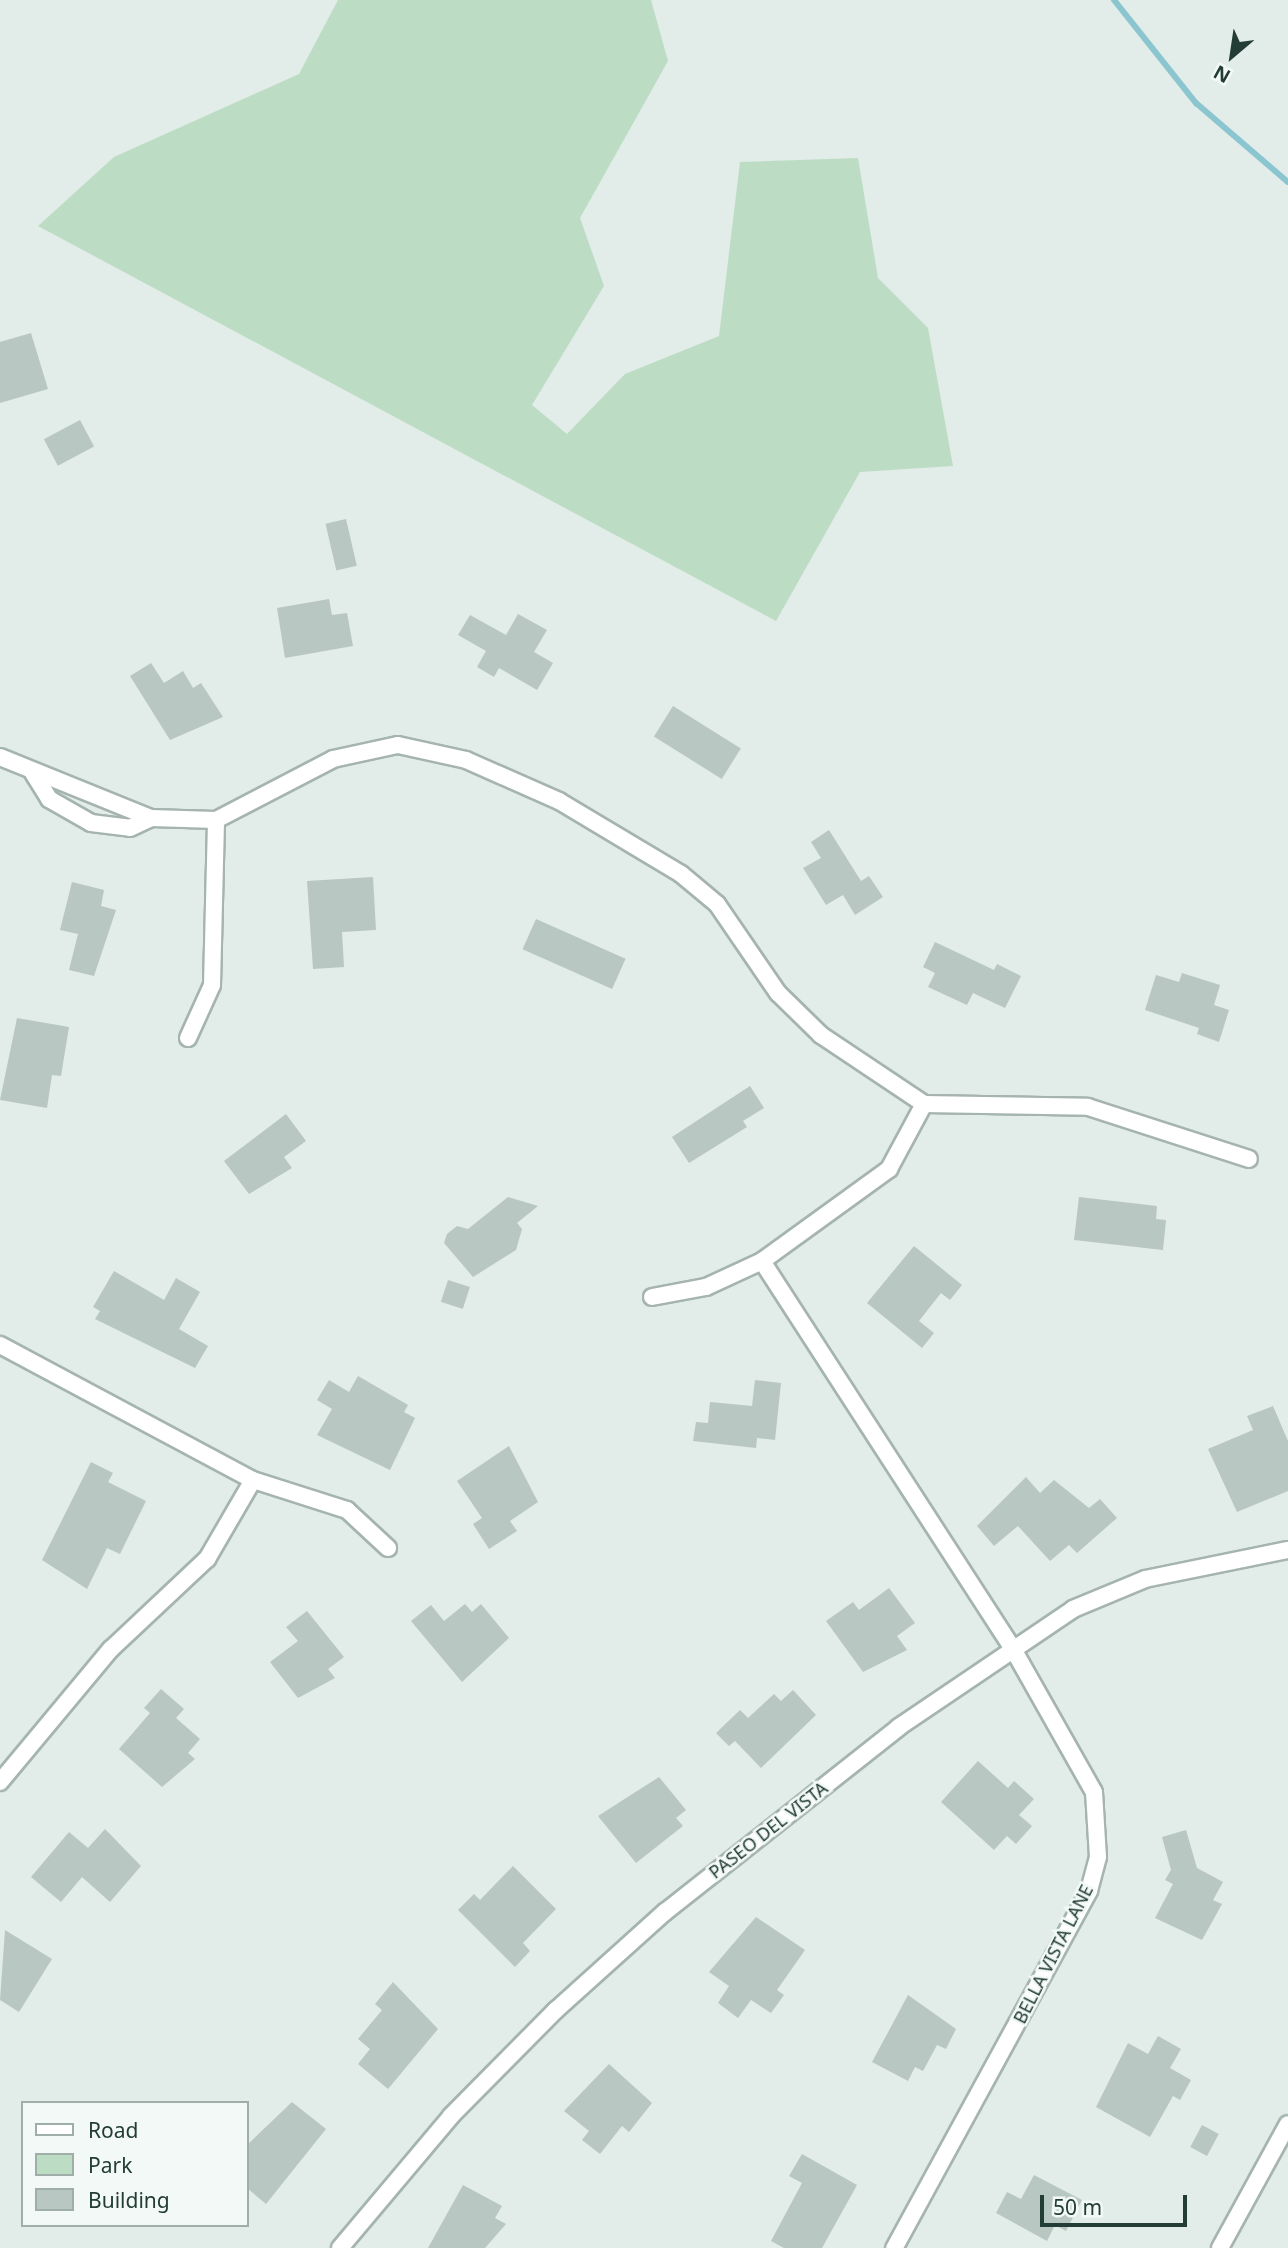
<!DOCTYPE html>
<html>
<head>
<meta charset="utf-8">
<style>
	body { margin:0 }
	#map { position:relative; width:1288px; height:2248px; overflow:hidden; background:#e2ece8; font-family:"Noto Sans",sans-serif }
	div>[style] { position:absolute }
	.green>* { inset:0; background:#bcddc4 }
	.stream>* { height:6px; margin:-3px; padding:0 3px; transform-origin:3px; border-radius:3px; background:#8bc6d0 }
	.building>* { inset:0; background:#b8c7c1; transform-origin:0 0 }
	.roads { filter:drop-shadow(2px 0 #a5b4af) drop-shadow(-2px 0 #a5b4af) drop-shadow(0 2px #a5b4af) drop-shadow(0 -2px #a5b4af) }
	.minor>* { height:16px; margin:-8px; padding:0 8px; transform-origin:8px; border-radius:8px; background:#fff }
	span { translate:-50% -50%; white-space:nowrap; text-align:center; line-height:1.15; -webkit-text-stroke:5px #f3f9f6; paint-order:stroke }
	.street-label { font-size:18px; color:#233d36 }
	.legend { position:absolute; left:21px; top:2101px; width:228px; height:126px; box-sizing:border-box; background:#f3f9f6; border:2px solid #a0aea9; margin:0; padding:9px 12px; list-style:none; font-size:21px; color:#233d36 }
	.legend li { display:flex; align-items:center; gap:14px; height:35px }
	.legend b { width:35px; border:2px solid #a0aea9 }
	.north { position:absolute; left:1197px; top:21px; width:70px; height:70px; -webkit-text-stroke:5px #f3f9f6; paint-order:stroke; rotate:209deg; font-size:19px; font-weight:700; line-height:28px; text-align:center; color:#233d36 }
	.north::after { content:''; display:block; margin:auto; width:24px; height:32px; background:#233d36; clip-path:polygon(50% 0,100% 100%,50% 72%,0 100%) }
	.scale { position:absolute; left:1040px; top:2195px; width:147px; height:32px; box-sizing:border-box; border:4px solid #233d36; border-top:0; padding-left:9px; font-size:21px; line-height:24px; white-space:nowrap; color:#233d36; -webkit-text-stroke:5px #f3f9f6; paint-order:stroke }
</style>
</head>
<body>
<div id="map">
	<div class="green">
		<div style="clip-path:polygon(338px 0,651px 0,668px 61px,580px 218px,604px 286px,532px 405px,567px 434px,625px 374px,719px 336px,740px 162px,858px 158px,878px 278px,928px 328px,953px 466px,860px 472px,776px 621px,38px 226px,114px 157px,299px 74px)"></div>
	</div>
	<div class="stream">
		<div style="left:1114px;top:0;width:132px;rotate:51.5deg"></div>
		<div style="left:1196px;top:103px;width:121px;rotate:40.7deg"></div>
	</div>
	<div class="building">
		<div style="clip-path:polygon(31px 333px,48px 389px,0 403px,0 342px)"></div>
		<div style="left:80px;top:420px;width:30px;height:41px;rotate:62deg"></div>
		<div style="left:346px;top:519px;width:48px;height:21px;rotate:77deg"></div>
		<div style="clip-path:polygon(329px 599px,332px 615px,347px 613px,353px 646px,285px 658px,277px 608px)"></div>
		<div style="clip-path:polygon(518px 614px,547px 630px,534px 652px,553px 663px,537px 690px,499px 668px,494px 677px,477px 667px,486px 651px,458px 635px,470px 615px,506px 635px)"></div>
		<div style="clip-path:polygon(151px 663px,164px 683px,183px 671px,193px 688px,201px 683px,223px 717px,170px 740px,130px 676px)"></div>
		<div style="left:673px;top:706px;width:80px;height:36px;rotate:32deg"></div>
		<div style="clip-path:polygon(829px 830px,861px 881px,869px 876px,883px 897px,855px 915px,843px 895px,826px 905px,803px 868px,821px 858px,811px 842px)"></div>
		<div style="clip-path:polygon(373px 877px,376px 930px,342px 932px,344px 967px,313px 969px,307px 881px)"></div>
		<div style="clip-path:polygon(72px 882px,104px 890px,101px 906px,116px 910px,94px 976px,69px 970px,78px 934px,60px 930px)"></div>
		<div style="left:536px;top:919px;width:98px;height:33px;rotate:24deg"></div>
		<div style="clip-path:polygon(935px 942px,994px 970px,997px 964px,1021px 976px,1005px 1008px,973px 993px,967px 1005px,928px 987px,935px 973px,923px 967px)"></div>
		<div style="clip-path:polygon(1182px 973px,1220px 985px,1214px 1005px,1229px 1010px,1219px 1042px,1197px 1034px,1199px 1028px,1145px 1010px,1156px 975px,1179px 982px)"></div>
		<div style="clip-path:polygon(17px 1018px,69px 1027px,61px 1076px,52px 1075px,47px 1108px,0 1100px)"></div>
		<div style="clip-path:polygon(750px 1086px,764px 1108px,743px 1121px,747px 1127px,689px 1163px,672px 1137px)"></div>
		<div style="clip-path:polygon(286px 1114px,306px 1141px,284px 1157px,292px 1168px,249px 1194px,224px 1161px)"></div>
		<div style="clip-path:polygon(508px 1197px,538px 1206px,517px 1223px,522px 1229px,516px 1250px,473px 1277px,444px 1243px,447px 1234px,457px 1226px,468px 1229px)"></div>
		<div style="clip-path:polygon(1079px 1197px,1157px 1206px,1156px 1219px,1166px 1220px,1163px 1250px,1074px 1240px)"></div>
		<div style="clip-path:polygon(914px 1246px,962px 1285px,950px 1300px,941px 1293px,919px 1321px,934px 1333px,922px 1348px,867px 1303px)"></div>
		<div style="clip-path:polygon(114px 1271px,164px 1300px,176px 1278px,200px 1292px,179px 1329px,208px 1346px,195px 1368px,95px 1319px,100px 1311px,93px 1307px)"></div>
		<div style="left:448px;top:1280px;width:23px;height:23px;rotate:18deg"></div>
		<div style="clip-path:polygon(358px 1376px,408px 1405px,404px 1412px,415px 1418px,390px 1470px,317px 1435px,332px 1409px,317px 1400px,329px 1380px,349px 1392px)"></div>
		<div style="clip-path:polygon(755px 1380px,781px 1383px,775px 1440px,757px 1438px,756px 1448px,693px 1441px,696px 1422px,708px 1423px,710px 1402px,752px 1406px)"></div>
		<div style="clip-path:polygon(1273px 1406px,1288px 1441px,1288px 1491px,1237px 1512px,1208px 1449px,1253px 1430px,1247px 1416px)"></div>
		<div style="clip-path:polygon(509px 1446px,538px 1502px,510px 1521px,517px 1531px,489px 1549px,473px 1524px,482px 1518px,457px 1481px)"></div>
		<div style="clip-path:polygon(91px 1462px,113px 1473px,108px 1482px,146px 1501px,120px 1554px,107px 1548px,87px 1589px,42px 1560px)"></div>
		<div style="clip-path:polygon(1026px 1477px,1040px 1493px,1054px 1480px,1089px 1508px,1100px 1499px,1117px 1518px,1077px 1553px,1069px 1545px,1050px 1561px,1018px 1526px,994px 1546px,977px 1526px)"></div>
		<div style="clip-path:polygon(889px 1588px,915px 1623px,897px 1636px,907px 1650px,863px 1672px,826px 1621px,853px 1602px,859px 1610px)"></div>
		<div style="clip-path:polygon(465px 1604px,472px 1612px,481px 1604px,509px 1638px,462px 1682px,411px 1621px,431px 1605px,444px 1621px)"></div>
		<div style="clip-path:polygon(307px 1611px,344px 1657px,328px 1669px,335px 1678px,298px 1698px,270px 1662px,298px 1641px,286px 1627px)"></div>
		<div style="clip-path:polygon(161px 1689px,184px 1709px,176px 1718px,200px 1739px,188px 1753px,195px 1759px,162px 1787px,119px 1749px,150px 1713px,144px 1708px)"></div>
		<div style="clip-path:polygon(793px 1690px,816px 1715px,761px 1768px,735px 1741px,729px 1746px,716px 1733px,740px 1710px,748px 1718px,774px 1694px,781px 1701px)"></div>
		<div style="clip-path:polygon(978px 1761px,1008px 1788px,1014px 1781px,1034px 1799px,1019px 1815px,1032px 1826px,1016px 1844px,1007px 1836px,994px 1850px,941px 1802px)"></div>
		<div style="clip-path:polygon(659px 1777px,686px 1810px,676px 1818px,683px 1826px,636px 1863px,598px 1816px)"></div>
		<div style="clip-path:polygon(105px 1829px,141px 1866px,110px 1902px,82px 1877px,61px 1902px,31px 1877px,69px 1832px,88px 1848px)"></div>
		<div style="clip-path:polygon(1186px 1830px,1197px 1868px,1223px 1882px,1213px 1900px,1222px 1904px,1202px 1940px,1155px 1918px,1173px 1884px,1165px 1880px,1171px 1870px,1162px 1837px)"></div>
		<div style="clip-path:polygon(513px 1866px,556px 1909px,523px 1943px,530px 1951px,515px 1967px,458px 1910px,474px 1894px,480px 1900px)"></div>
		<div style="clip-path:polygon(756px 1917px,805px 1950px,777px 1990px,784px 1995px,771px 2013px,751px 2000px,738px 2018px,718px 2003px,729px 1986px,709px 1972px)"></div>
		<div style="clip-path:polygon(5px 1930px,52px 1959px,19px 2012px,0 2000px)"></div>
		<div style="clip-path:polygon(393px 1982px,438px 2029px,388px 2089px,358px 2064px,370px 2049px,358px 2039px,382px 2010px,375px 2004px)"></div>
		<div style="clip-path:polygon(908px 1995px,956px 2029px,946px 2049px,937px 2045px,923px 2071px,915px 2067px,908px 2081px,872px 2062px)"></div>
		<div style="clip-path:polygon(1158px 2036px,1181px 2049px,1170px 2068px,1191px 2080px,1180px 2100px,1173px 2096px,1150px 2137px,1096px 2107px,1128px 2043px,1148px 2054px)"></div>
		<div style="clip-path:polygon(609px 2064px,652px 2103px,629px 2132px,622px 2126px,600px 2154px,582px 2140px,589px 2131px,564px 2111px)"></div>
		<div style="clip-path:polygon(292px 2102px,326px 2129px,266px 2204px,247px 2188px,247px 2145px)"></div>
		<div style="left:1202px;top:2125px;width:19px;height:25px;rotate:28deg"></div>
		<div style="clip-path:polygon(802px 2154px,857px 2185px,822px 2248px,784px 2248px,771px 2241px,802px 2183px,789px 2176px)"></div>
		<div style="clip-path:polygon(1034px 2175px,1082px 2200px,1066px 2231px,1055px 2225px,1047px 2241px,996px 2213px,1007px 2192px,1021px 2199px)"></div>
		<div style="clip-path:polygon(463px 2185px,502px 2206px,495px 2218px,506px 2224px,485px 2248px,428px 2248px)"></div>
	</div>
	<div class="roads">
		<div class="minor">
			<div style="left:0;top:757px;width:163px;rotate:22deg"></div>
			<div style="left:151px;top:818px;width:65px;rotate:1.8deg"></div>
			<div style="left:216px;top:820px;width:132px;rotate:-27.5deg"></div>
			<div style="left:333px;top:759px;width:66px;rotate:-12.2deg"></div>
			<div style="left:398px;top:745px;width:70px;rotate:12.4deg"></div>
			<div style="left:466px;top:760px;width:102px;rotate:23.8deg"></div>
			<div style="left:559px;top:801px;width:142px;rotate:30.9deg"></div>
			<div style="left:681px;top:874px;width:47px;rotate:39.8deg"></div>
			<div style="left:717px;top:904px;width:108px;rotate:55.6deg"></div>
			<div style="left:778px;top:993px;width:60px;rotate:44.3deg"></div>
			<div style="left:821px;top:1035px;width:124px;rotate:33.8deg"></div>
			<div style="left:924px;top:1104px;width:164px;rotate:1deg"></div>
			<div style="left:1088px;top:1107px;width:169px;rotate:17.9deg"></div>
			<div style="left:33px;top:773px;width:31px;rotate:58deg"></div>
			<div style="left:49px;top:799px;width:48px;rotate:29.7deg"></div>
			<div style="left:91px;top:823px;width:39px;rotate:7deg"></div>
			<div style="left:130px;top:828px;width:23px;rotate:-25deg"></div>
			<div style="left:188px;top:1038px;width:58px;rotate:-65.6deg"></div>
			<div style="left:212px;top:985px;width:165px;rotate:-88.6deg"></div>
			<div style="left:762px;top:1261px;width:462px;rotate:57.1deg"></div>
			<div style="left:1013px;top:1649px;width:164px;rotate:60.5deg"></div>
			<div style="left:1094px;top:1792px;width:65px;rotate:86.5deg"></div>
			<div style="left:1098px;top:1857px;width:35px;rotate:105deg"></div>
			<div style="left:1089px;top:1891px;width:407px;rotate:118.6deg"></div>
			<div style="left:652px;top:1297px;width:55px;rotate:-10.5deg"></div>
			<div style="left:706px;top:1287px;width:62px;rotate:-24.9deg"></div>
			<div style="left:762px;top:1261px;width:157px;rotate:-35.9deg"></div>
			<div style="left:889px;top:1169px;width:74px;rotate:-61.7deg"></div>
			<div style="left:0;top:1345px;width:287px;rotate:28.1deg"></div>
			<div style="left:253px;top:1480px;width:99px;rotate:17.7deg"></div>
			<div style="left:347px;top:1510px;width:56px;rotate:42.8deg"></div>
			<div style="left:0;top:1782px;width:173px;rotate:-50.2deg"></div>
			<div style="left:111px;top:1649px;width:132px;rotate:-43.2deg"></div>
			<div style="left:207px;top:1559px;width:91px;rotate:-59.8deg"></div>
			<div style="left:340px;top:2248px;width:172px;rotate:-49.9deg"></div>
			<div style="left:451px;top:2116px;width:149px;rotate:-45.3deg"></div>
			<div style="left:556px;top:2010px;width:147px;rotate:-42deg"></div>
			<div style="left:665px;top:1912px;width:298px;rotate:-38.3deg"></div>
			<div style="left:899px;top:1727px;width:210px;rotate:-34.1deg"></div>
			<div style="left:1073px;top:1609px;width:78px;rotate:-22.6deg"></div>
			<div style="left:1145px;top:1579px;width:146px;rotate:-11.5deg"></div>
			<div style="left:1220px;top:2248px;width:141px;rotate:-61.3deg"></div>
		</div>
	</div>
	<div class="street-label">
		<span style="left:768px;top:1830px;rotate:-38deg">PASEO DEL VISTA</span>
		<span style="left:1053px;top:1954px;rotate:-63deg">BELLA VISTA LANE</span>
	</div>
	<ul class="legend">
	<li><b style="height:9px;background:#fff"></b>Road</li>
	<li><b style="height:19px;background:#bcddc4"></b>Park</li>
	<li><b style="height:19px;background:#b8c7c1"></b>Building</li>
	</ul>
	<div class="north">N</div>
	<div class="scale">50 m</div>
</div>
</body>
</html>
